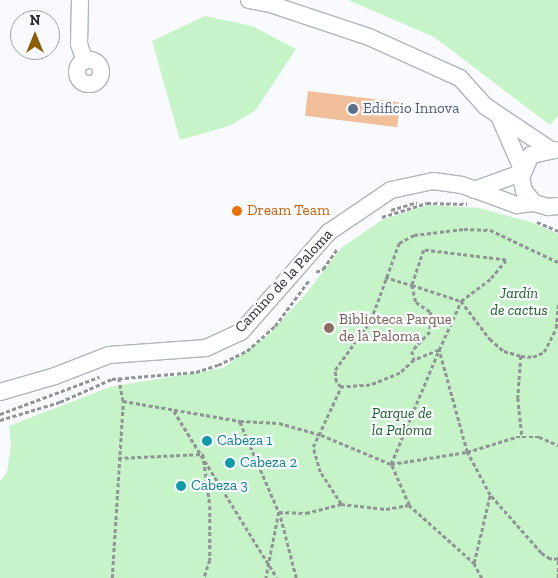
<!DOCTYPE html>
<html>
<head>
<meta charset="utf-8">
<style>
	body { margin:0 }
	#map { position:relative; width:558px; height:578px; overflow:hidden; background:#f8fafd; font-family:"Zilla Slab",serif }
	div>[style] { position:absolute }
	.green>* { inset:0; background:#c6f4c8 }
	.building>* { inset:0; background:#f1c09a; transform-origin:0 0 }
	.path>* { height:2.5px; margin-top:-1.25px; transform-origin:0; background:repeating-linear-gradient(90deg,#919496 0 4px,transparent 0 6.5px) }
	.roads { filter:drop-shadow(1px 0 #afb6bd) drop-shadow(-1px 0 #afb6bd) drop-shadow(0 1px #afb6bd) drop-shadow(0 -1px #afb6bd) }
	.minor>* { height:16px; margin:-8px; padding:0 8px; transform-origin:8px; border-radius:8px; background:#fff }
	.minor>.ring { margin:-8px; padding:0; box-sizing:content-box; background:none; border:16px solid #fff; border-radius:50% }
	.dots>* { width:14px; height:14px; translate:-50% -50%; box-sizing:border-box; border:2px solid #f8fafd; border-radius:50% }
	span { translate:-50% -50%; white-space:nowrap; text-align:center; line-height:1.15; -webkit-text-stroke:4.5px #f8fafd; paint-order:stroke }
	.service-label { font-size:15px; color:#4e5e75 }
	.left { translate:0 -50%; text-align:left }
	.food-label { font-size:15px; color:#c56008 }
	.street-label { font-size:15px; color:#272a2c }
	.park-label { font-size:15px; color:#1e5e28; font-style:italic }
	.education-label { font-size:15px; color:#785e54 }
	.culture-label { font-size:15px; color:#0d838f }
	.north { position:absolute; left:10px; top:10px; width:50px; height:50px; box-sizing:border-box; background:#f8fafd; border:1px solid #a4a7a9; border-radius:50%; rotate:0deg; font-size:14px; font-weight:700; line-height:20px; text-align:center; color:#272a2c }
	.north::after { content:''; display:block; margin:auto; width:18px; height:22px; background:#8c5c04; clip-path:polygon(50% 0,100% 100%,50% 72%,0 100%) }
</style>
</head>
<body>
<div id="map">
	<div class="green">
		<div style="clip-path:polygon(348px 0,558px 0,558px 116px,550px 125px,434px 37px)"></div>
		<div style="clip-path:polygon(205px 16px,252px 26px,296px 49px,255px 111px,229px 126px,180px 140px,152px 41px)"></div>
		<div style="clip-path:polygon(428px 205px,479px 208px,534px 223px,558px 234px,558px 578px,0 578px,0 482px,7px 472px,11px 446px,9px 426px,110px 387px,223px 368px,268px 335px,305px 295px,341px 248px,382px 220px)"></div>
	</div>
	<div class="building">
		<div style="left:308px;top:91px;width:93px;height:25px;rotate:7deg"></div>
	</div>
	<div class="path">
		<div style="left:391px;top:210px;width:27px;rotate:-17deg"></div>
		<div style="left:382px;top:217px;width:47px;rotate:-17.3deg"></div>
		<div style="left:427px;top:203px;width:40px;rotate:1.4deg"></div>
		<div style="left:537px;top:222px;width:23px;rotate:23deg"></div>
		<div style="left:316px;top:272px;width:8px;rotate:-23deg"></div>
		<div style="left:323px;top:269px;width:24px;rotate:-55deg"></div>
		<div style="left:385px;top:277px;width:28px;rotate:17deg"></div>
		<div style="left:412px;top:285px;width:52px;rotate:18.1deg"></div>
		<div style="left:461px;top:301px;width:38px;rotate:-37deg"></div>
		<div style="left:491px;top:278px;width:23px;rotate:-50deg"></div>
		<div style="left:506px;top:260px;width:83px;rotate:-173deg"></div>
		<div style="left:424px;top:250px;width:37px;rotate:109deg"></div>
		<div style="left:412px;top:285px;width:17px;rotate:77deg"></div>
		<div style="left:416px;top:302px;width:18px;rotate:34deg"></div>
		<div style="left:431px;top:312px;width:20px;rotate:93deg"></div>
		<div style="left:430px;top:332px;width:26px;rotate:133deg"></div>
		<div style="left:412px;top:351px;width:9px;rotate:77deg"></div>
		<div style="left:521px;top:356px;width:42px;rotate:94.1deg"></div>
		<div style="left:518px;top:398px;width:39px;rotate:84deg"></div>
		<div style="left:119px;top:378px;width:23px;rotate:80deg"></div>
		<div style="left:174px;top:411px;width:196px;rotate:58.3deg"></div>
		<div style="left:0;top:414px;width:106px;rotate:-20.5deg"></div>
		<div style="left:0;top:420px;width:63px;rotate:-16.7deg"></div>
		<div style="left:60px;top:402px;width:57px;rotate:-23.9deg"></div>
		<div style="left:112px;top:379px;width:84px;rotate:-4.8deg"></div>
		<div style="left:196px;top:372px;width:23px;rotate:-18deg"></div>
		<div style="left:218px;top:365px;width:32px;rotate:-26deg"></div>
		<div style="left:247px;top:351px;width:38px;rotate:-42deg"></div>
		<div style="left:275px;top:326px;width:57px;rotate:-53.5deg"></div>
		<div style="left:240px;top:422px;width:98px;rotate:66.6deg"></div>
		<div style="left:279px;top:512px;width:67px;rotate:101.1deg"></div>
		<div style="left:118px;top:458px;width:85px;rotate:-2.7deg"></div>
		<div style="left:203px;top:454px;width:52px;rotate:82.3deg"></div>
		<div style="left:210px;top:506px;width:54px;rotate:90deg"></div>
		<div style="left:210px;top:560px;width:19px;rotate:108deg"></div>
		<div style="left:341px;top:504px;width:38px;rotate:-123deg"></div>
		<div style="left:320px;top:472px;width:26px;rotate:-106deg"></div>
		<div style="left:313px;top:447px;width:66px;rotate:-65deg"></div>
		<div style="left:409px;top:505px;width:45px;rotate:-113.7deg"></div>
		<div style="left:391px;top:464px;width:77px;rotate:-9deg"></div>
		<div style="left:467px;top:452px;width:106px;rotate:-105.4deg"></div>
		<div style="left:439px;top:350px;width:54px;rotate:-65.8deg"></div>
		<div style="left:461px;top:301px;width:48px;rotate:52.7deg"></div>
		<div style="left:490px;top:339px;width:18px;rotate:41deg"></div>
		<div style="left:504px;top:351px;width:18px;rotate:16deg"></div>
		<div style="left:521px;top:356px;width:12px;rotate:5deg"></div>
		<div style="left:533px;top:357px;width:12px;rotate:-24deg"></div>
		<div style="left:544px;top:352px;width:27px;rotate:-63deg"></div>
		<div style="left:556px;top:328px;width:23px;rotate:-85deg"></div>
		<div style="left:558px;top:559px;width:8px;rotate:180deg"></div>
		<div style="left:550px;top:559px;width:11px;rotate:-146deg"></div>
		<div style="left:541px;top:553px;width:77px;rotate:-131.3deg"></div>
		<div style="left:490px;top:495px;width:49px;rotate:-118.1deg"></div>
		<div style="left:467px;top:452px;width:51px;rotate:-17deg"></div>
		<div style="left:516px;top:437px;width:23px"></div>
		<div style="left:539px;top:437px;width:21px;rotate:23deg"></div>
		<div style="left:474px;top:563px;width:70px;rotate:-76.8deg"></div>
		<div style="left:112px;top:578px;width:177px;rotate:-86.4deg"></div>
		<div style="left:123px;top:401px;width:119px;rotate:9.7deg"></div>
		<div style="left:240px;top:421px;width:39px;rotate:3deg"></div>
		<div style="left:279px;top:423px;width:44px;rotate:15.9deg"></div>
		<div style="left:321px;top:435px;width:76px;rotate:22.5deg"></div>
		<div style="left:391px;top:464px;width:124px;rotate:-67.2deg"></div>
		<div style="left:439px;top:350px;width:27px;rotate:158deg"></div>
		<div style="left:414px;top:360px;width:19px;rotate:137deg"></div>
		<div style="left:400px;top:373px;width:32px;rotate:158deg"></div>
		<div style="left:370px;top:385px;width:29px;rotate:176deg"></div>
		<div style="left:341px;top:387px;width:7px;rotate:-135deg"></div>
		<div style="left:336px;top:382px;width:12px;rotate:-95deg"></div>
		<div style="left:335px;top:370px;width:62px;rotate:-54.2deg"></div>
		<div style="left:371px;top:320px;width:82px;rotate:-70deg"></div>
		<div style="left:399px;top:243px;width:17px;rotate:-28deg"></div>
		<div style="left:414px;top:235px;width:50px;rotate:-6.8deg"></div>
		<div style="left:464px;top:229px;width:26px;rotate:2deg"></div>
		<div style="left:490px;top:230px;width:75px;rotate:25.2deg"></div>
		<div style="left:296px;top:578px;width:68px;rotate:-104.4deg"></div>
		<div style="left:279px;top:512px;width:27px;rotate:2deg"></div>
		<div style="left:306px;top:513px;width:36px;rotate:-14deg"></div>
		<div style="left:341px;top:504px;width:45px;rotate:6.3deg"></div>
		<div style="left:386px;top:509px;width:23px;rotate:-10deg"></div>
		<div style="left:409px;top:505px;width:87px;rotate:41.7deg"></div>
		<div style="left:474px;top:563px;width:17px;rotate:62deg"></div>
		<div style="left:558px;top:578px;width:19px;rotate:-90deg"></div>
	</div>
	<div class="roads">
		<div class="minor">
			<div style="left:80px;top:0;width:44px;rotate:91.3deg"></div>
			<div style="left:79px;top:44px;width:18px;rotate:71deg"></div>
			<div style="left:249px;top:0;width:21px;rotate:11deg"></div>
			<div style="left:270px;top:4px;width:104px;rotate:18.4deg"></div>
			<div style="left:369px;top:37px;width:100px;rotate:24.3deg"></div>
			<div style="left:460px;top:78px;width:38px;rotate:48deg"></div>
			<div style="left:485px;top:106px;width:79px;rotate:33.7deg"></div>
			<div class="ring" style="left:77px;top:60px;width:8px;height:8px"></div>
			<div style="left:499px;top:116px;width:58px;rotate:66.5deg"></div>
			<div style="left:555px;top:150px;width:25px;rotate:168deg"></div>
			<div style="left:531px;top:155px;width:24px;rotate:114deg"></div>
			<div style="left:521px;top:177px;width:14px;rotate:78deg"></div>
			<div style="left:524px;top:191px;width:16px;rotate:50deg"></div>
			<div style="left:534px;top:203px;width:15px;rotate:16deg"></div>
			<div style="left:548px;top:207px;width:10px;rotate:-6deg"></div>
			<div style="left:474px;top:190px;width:50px;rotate:-19.9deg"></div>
			<div style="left:0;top:392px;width:57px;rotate:-16.2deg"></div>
			<div style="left:55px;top:376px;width:58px;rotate:-21.3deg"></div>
			<div style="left:109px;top:355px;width:97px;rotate:-4.1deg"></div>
			<div style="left:206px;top:348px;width:38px;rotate:-25deg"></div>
			<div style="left:241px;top:332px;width:133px;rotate:-48.7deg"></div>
			<div style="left:329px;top:232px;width:75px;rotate:-34.1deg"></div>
			<div style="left:391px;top:190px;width:43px;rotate:-12.1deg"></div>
			<div style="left:433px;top:181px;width:29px;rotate:8deg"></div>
			<div style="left:462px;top:185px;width:59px;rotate:20deg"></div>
			<div style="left:517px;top:205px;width:17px;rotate:-7deg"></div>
		</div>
	</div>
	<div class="dots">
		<div style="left:353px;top:109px;background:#5c6f8a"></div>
		<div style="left:237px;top:211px;background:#e8710a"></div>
		<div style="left:329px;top:328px;background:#8d6e63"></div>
		<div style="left:207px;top:441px;background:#0f9aa8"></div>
		<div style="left:230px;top:463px;background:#0f9aa8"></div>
		<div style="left:181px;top:486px;background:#0f9aa8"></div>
	</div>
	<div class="service-label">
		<span class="left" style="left:363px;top:109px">Edificio Innova</span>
	</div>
	<div class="food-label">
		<span class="left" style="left:247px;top:211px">Dream Team</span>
	</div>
	<div class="street-label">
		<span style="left:284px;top:281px;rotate:-47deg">Camino de la Paloma</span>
	</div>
	<div class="park-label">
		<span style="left:519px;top:302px">Jardín<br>de cactus</span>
		<span style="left:402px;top:422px">Parque de<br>la Paloma</span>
	</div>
	<div class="education-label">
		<span class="left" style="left:339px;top:328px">Biblioteca Parque<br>de la Paloma</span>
	</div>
	<div class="culture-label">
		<span class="left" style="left:217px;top:441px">Cabeza 1</span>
		<span class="left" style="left:240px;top:463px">Cabeza 2</span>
		<span class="left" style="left:191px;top:486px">Cabeza 3</span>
	</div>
	<div class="north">N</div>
</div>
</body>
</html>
